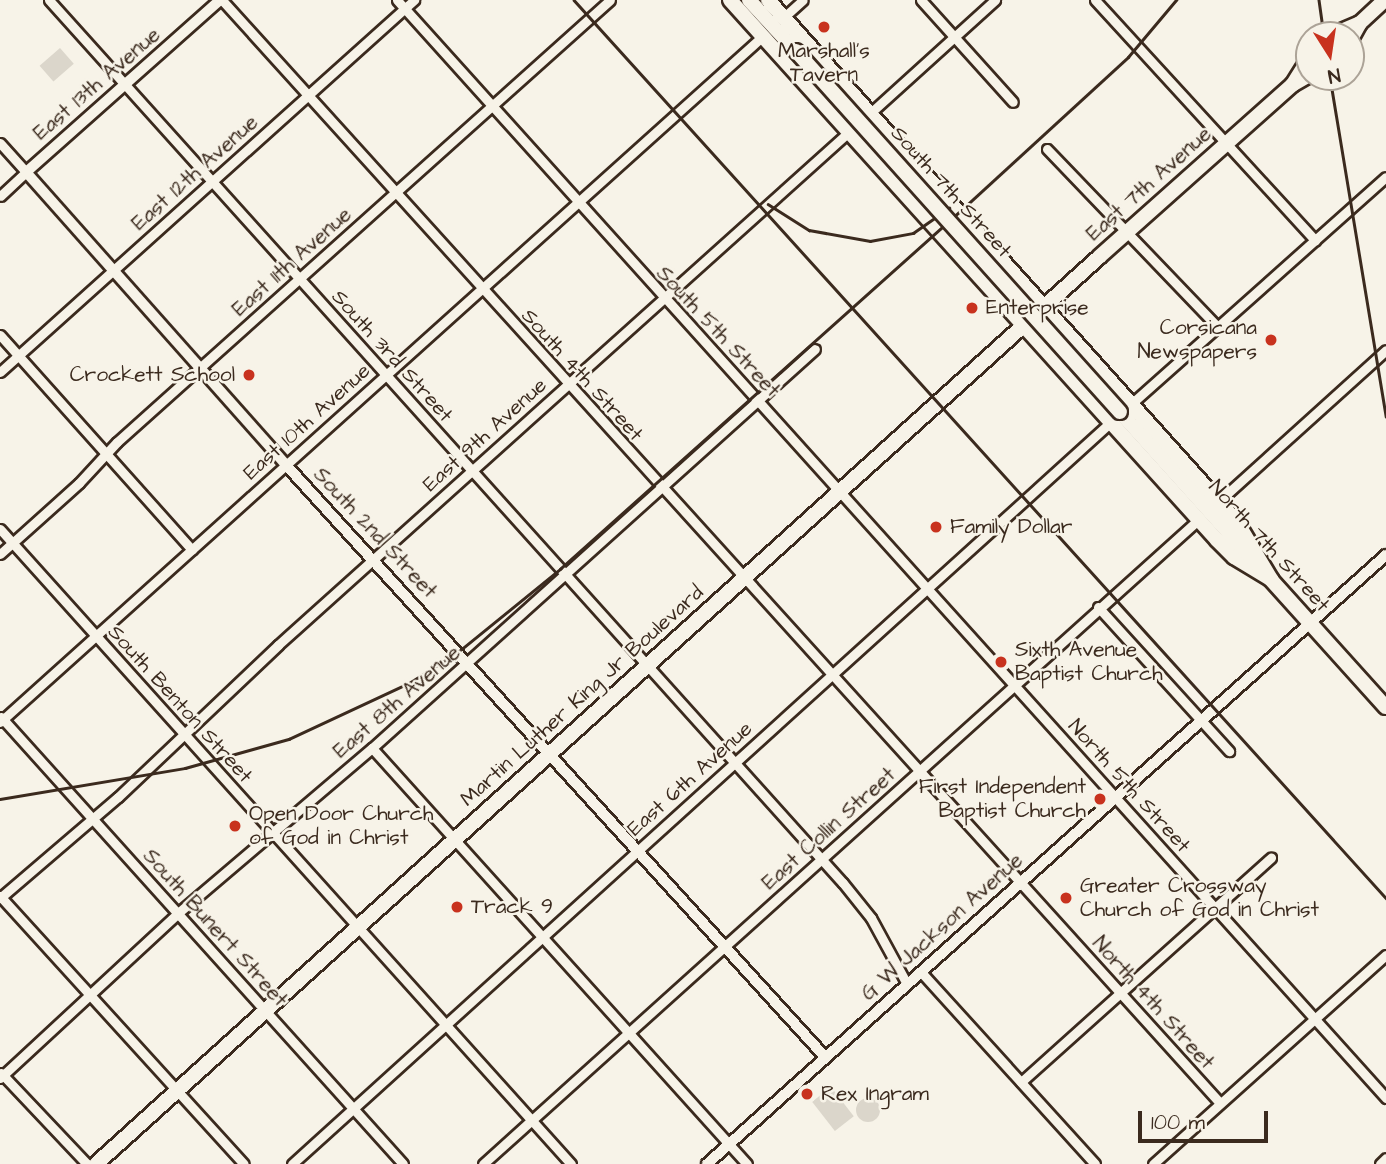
<!DOCTYPE html>
<html>
<head>
<meta charset="utf-8">
<style>
	body { margin:0 }
	#map { position:relative; width:1386px; height:1164px; overflow:hidden; background:#f7f3e8; font-family:"Architects Daughter",sans-serif }
	div>[style] { position:absolute }
	.green>* { inset:0; background:#dbd6cb; transform-origin:0 0 }
	.round { border-radius:50% }
	.roads { filter:drop-shadow(2px 0 #3b2a1e) drop-shadow(-2px 0 #3b2a1e) drop-shadow(0 2px #3b2a1e) drop-shadow(0 -2px #3b2a1e) }
	.minor>* { height:9px; margin:-4.5px; padding:0 4.5px; transform-origin:4.5px; border-radius:4.5px; background:#f7f3e8 }
	.tertiary>* { height:10px; margin:-5px; padding:0 5px; transform-origin:5px; border-radius:5px; background:#f7f3e8 }
	.primary>* { height:14px; margin:-7px; padding:0 7px; transform-origin:7px; border-radius:7px; background:#f7f3e8 }
	.rail>* { height:2.5px; margin:-1.25px; padding:0 1.25px; transform-origin:1.25px; border-radius:1.25px; background:#3b2a1e }
	.bridges { filter:drop-shadow(2px 0 #3b2a1e) drop-shadow(-2px 0 #3b2a1e) drop-shadow(0 2px #3b2a1e) drop-shadow(0 -2px #3b2a1e) }
	.primary-bridge>* { height:14px; margin:-7px; padding:0 7px; transform-origin:7px; border-radius:7px; background:#f7f3e8 }
	.dots>* { width:19px; height:19px; translate:-50% -50%; box-sizing:border-box; border:4px solid #f7f3e8; border-radius:50% }
	span { translate:-50% -50%; white-space:nowrap; text-align:center; line-height:1.15; -webkit-text-stroke:5px #f7f3e8; paint-order:stroke }
	.poi-label { font-size:21px; color:#3b2a1e }
	.left { translate:0 -50%; text-align:left }
	.right { translate:-100% -50%; text-align:right }
	.street-label { font-size:21px; color:#3b2a1e }
	.north { position:absolute; left:1295px; top:21px; width:70px; height:70px; box-sizing:border-box; background:#f7f3e8; border:2px solid #aca397; border-radius:50%; rotate:168deg; font-size:19px; font-weight:700; line-height:28px; text-align:center; color:#3b2a1e }
	.north::after { content:''; display:block; margin:auto; width:24px; height:32px; background:#c8321e; clip-path:polygon(50% 0,100% 100%,50% 72%,0 100%) }
	.scale { position:absolute; left:1138px; top:1111px; width:130px; height:32px; box-sizing:border-box; border:4px solid #3b2a1e; border-top:0; padding-left:9px; font-size:21px; line-height:24px; white-space:nowrap; color:#3b2a1e; -webkit-text-stroke:5px #f7f3e8; paint-order:stroke }
</style>
</head>
<body>
<div id="map">
	<div class="green">
		<div style="left:60px;top:48px;width:21px;height:27px;rotate:49deg"></div>
		<div style="left:831px;top:1087px;width:37px;height:24px;rotate:52deg"></div>
		<div class="round" style="left:856px;top:1098px;width:24px;height:24px"></div>
	</div>
	<div class="roads">
		<div class="minor">
			<div style="left:49px;top:0;width:1187px;rotate:48.04deg"></div>
			<div style="left:843px;top:883px;width:45px;rotate:51.3deg"></div>
			<div style="left:871px;top:918px;width:75px;rotate:61.4deg"></div>
			<div style="left:222px;top:0;width:1487px;rotate:47.86deg"></div>
			<div style="left:397px;top:0;width:1478px;rotate:47.99deg"></div>
			<div style="left:921px;top:0;width:137px;rotate:48deg"></div>
			<div style="left:1095px;top:0;width:326px;rotate:47.5deg"></div>
			<div style="left:784px;top:17px;width:25px;rotate:-42deg"></div>
			<div style="left:867px;top:116px;width:173px;rotate:-42.2deg"></div>
			<div style="left:0;top:143px;width:39px;rotate:48deg"></div>
			<div style="left:26px;top:172px;width:35px;rotate:137deg"></div>
			<div style="left:1047px;top:149px;width:244px;rotate:46.2deg"></div>
			<div style="left:0;top:335px;width:288px;rotate:48.2deg"></div>
			<div style="left:0;top:372px;width:557px;rotate:-41.94deg"></div>
			<div style="left:1131px;top:404px;width:341px;rotate:-41.7deg"></div>
			<div style="left:1219px;top:501px;width:225px;rotate:-42.1deg"></div>
			<div style="left:0;top:529px;width:854px;rotate:48.04deg"></div>
			<div style="left:0;top:554px;width:106px;rotate:-41.9deg"></div>
			<div style="left:79px;top:483px;width:56px;rotate:-47.2deg"></div>
			<div style="left:117px;top:442px;width:662px;rotate:-41.88deg"></div>
			<div style="left:1098px;top:607px;width:195px;rotate:47.7deg"></div>
			<div style="left:1px;top:717px;width:601px;rotate:48.03deg"></div>
			<div style="left:0;top:722px;width:1026px;rotate:-41.96deg"></div>
			<div style="left:372px;top:748px;width:560px;rotate:47.97deg"></div>
			<div style="left:0;top:896px;width:362px;rotate:47.7deg"></div>
			<div style="left:0;top:898px;width:155px;rotate:-40.6deg"></div>
			<div style="left:118px;top:797px;width:221px;rotate:-43.5deg"></div>
			<div style="left:278px;top:645px;width:770px;rotate:-41.95deg"></div>
			<div style="left:921px;top:972px;width:259px;rotate:47.8deg"></div>
			<div style="left:1px;top:1073px;width:125px;rotate:46.6deg"></div>
			<div style="left:0;top:1078px;width:243px;rotate:-42.8deg"></div>
			<div style="left:178px;top:913px;width:255px;rotate:-40.4deg"></div>
			<div style="left:372px;top:748px;width:596px;rotate:-42.01deg"></div>
			<div style="left:1021px;top:1082px;width:336px;rotate:-41.9deg"></div>
			<div style="left:292px;top:1164px;width:1107px;rotate:-42.18deg"></div>
			<div style="left:483px;top:1164px;width:964px;rotate:-42.01deg"></div>
			<div style="left:1153px;top:1164px;width:313px;rotate:-41.9deg"></div>
			<div style="left:1380px;top:1164px;width:8px;rotate:-45deg"></div>
		</div>
		<div class="tertiary">
			<div style="left:220px;top:0;width:259px;rotate:138.4deg"></div>
			<div style="left:26px;top:172px;width:392px;rotate:48.4deg"></div>
			<div style="left:286px;top:465px;width:801px;rotate:47.68deg"></div>
			<div style="left:707px;top:1164px;width:912px;rotate:-41.89deg"></div>
		</div>
		<div class="primary">
			<div style="left:730px;top:0;width:727px;rotate:47.95deg"></div>
			<div style="left:1217px;top:540px;width:24px;rotate:45deg"></div>
			<div style="left:1234px;top:557px;width:44px;rotate:31.2deg"></div>
			<div style="left:749px;top:0;width:69px;rotate:47.3deg"></div>
			<div style="left:768px;top:0;width:702px;rotate:48.06deg"></div>
			<div style="left:1237px;top:522px;width:66px;rotate:59.2deg"></div>
			<div style="left:1332px;top:35px;width:30px;rotate:-23deg"></div>
			<div style="left:1351px;top:39px;width:18px;rotate:-61deg"></div>
			<div style="left:1360px;top:23px;width:34px;rotate:-43deg"></div>
			<div style="left:1293px;top:84px;width:31px;rotate:-58deg"></div>
			<div style="left:1120px;top:412px;width:397px;rotate:48deg"></div>
			<div style="left:96px;top:1164px;width:1352px;rotate:-42.12deg"></div>
			<div style="left:1099px;top:257px;width:259px;rotate:-41.7deg"></div>
			<div style="left:1292px;top:85px;width:20px;rotate:-30deg"></div>
		</div>
	</div>
	<div class="rail">
		<div style="left:574px;top:0;width:1211px;rotate:47.88deg"></div>
		<div style="left:1319px;top:0;width:35px;rotate:82deg"></div>
		<div style="left:1330px;top:77px;width:344px;rotate:80.6deg"></div>
		<div style="left:768px;top:204px;width:49px;rotate:32.4deg"></div>
		<div style="left:809px;top:230px;width:62px;rotate:10.2deg"></div>
		<div style="left:870px;top:241px;width:44px;rotate:-10.5deg"></div>
		<div style="left:913px;top:233px;width:44px;rotate:-34.8deg"></div>
		<div style="left:0;top:799px;width:188px;rotate:-9.5deg"></div>
		<div style="left:185px;top:768px;width:108px;rotate:-15.6deg"></div>
		<div style="left:289px;top:739px;width:132px;rotate:-25deg"></div>
		<div style="left:409px;top:683px;width:58px;rotate:-32.3deg"></div>
		<div style="left:458px;top:652px;width:132px;rotate:-39.1deg"></div>
		<div style="left:560px;top:569px;width:535px;rotate:-41.82deg"></div>
		<div style="left:959px;top:212px;width:229px;rotate:-42.5deg"></div>
		<div style="left:1128px;top:57px;width:75px;rotate:-49.9deg"></div>
	</div>
	<div class="bridges">
		<div class="primary-bridge">
			<div style="left:796px;top:51px;width:485px;rotate:48.1deg"></div>
		</div>
	</div>
	<div class="dots">
		<div style="left:824px;top:27px;background:#c8321e"></div>
		<div style="left:972px;top:308px;background:#c8321e"></div>
		<div style="left:1271px;top:340px;background:#c8321e"></div>
		<div style="left:249px;top:375px;background:#c8321e"></div>
		<div style="left:936px;top:527px;background:#c8321e"></div>
		<div style="left:1001px;top:662px;background:#c8321e"></div>
		<div style="left:1100px;top:799px;background:#c8321e"></div>
		<div style="left:235px;top:826px;background:#c8321e"></div>
		<div style="left:1066px;top:898px;background:#c8321e"></div>
		<div style="left:457px;top:907px;background:#c8321e"></div>
		<div style="left:807px;top:1094px;background:#c8321e"></div>
	</div>
	<div class="poi-label">
		<span style="left:824px;top:63px">Marshall's<br>Tavern</span>
		<span class="left" style="left:986px;top:308px">Enterprise</span>
		<span class="right" style="left:1257px;top:340px">Corsicana<br>Newspapers</span>
		<span class="right" style="left:235px;top:375px">Crockett School</span>
		<span class="left" style="left:950px;top:527px">Family Dollar</span>
		<span class="left" style="left:1015px;top:662px">Sixth Avenue<br>Baptist Church</span>
		<span class="right" style="left:1086px;top:799px">First Independent<br>Baptist Church</span>
		<span class="left" style="left:249px;top:826px">Open Door Church<br>of God in Christ</span>
		<span class="left" style="left:1080px;top:898px">Greater Crossway<br>Church of God in Christ</span>
		<span class="left" style="left:471px;top:907px">Track 9</span>
		<span class="left" style="left:821px;top:1094px">Rex Ingram</span>
	</div>
	<div class="street-label">
		<span style="left:97px;top:84px;rotate:-41deg">East 13th Avenue</span>
		<span style="left:195px;top:173px;rotate:-42deg">East 12th Avenue</span>
		<span style="left:1149px;top:184px;rotate:-42deg">East 7th Avenue</span>
		<span style="left:951px;top:192px;rotate:48deg">South 7th Street</span>
		<span style="left:292px;top:262px;rotate:-42deg">East 11th Avenue</span>
		<span style="left:718px;top:332px;rotate:47deg">South 5th Street</span>
		<span style="left:392px;top:356px;rotate:48deg">South 3rd Street</span>
		<span style="left:582px;top:375px;rotate:48deg">South 4th Street</span>
		<span style="left:307px;top:422px;rotate:-42deg">East 10th Avenue</span>
		<span style="left:485px;top:435px;rotate:-42deg">East 9th Avenue</span>
		<span style="left:375px;top:533px;rotate:47deg">South 2nd Street</span>
		<span style="left:1269px;top:546px;rotate:48deg">North 7th Street</span>
		<span style="left:582px;top:696px;rotate:-42deg">Martin Luther King Jr Boulevard</span>
		<span style="left:397px;top:702px;rotate:-41deg">East 8th Avenue</span>
		<span style="left:180px;top:704px;rotate:48deg">South Benton Street</span>
		<span style="left:690px;top:779px;rotate:-42deg">East 6th Avenue</span>
		<span style="left:1129px;top:786px;rotate:48deg">North 5th Street</span>
		<span style="left:829px;top:829px;rotate:-42deg">East Collin Street</span>
		<span style="left:942px;top:927px;rotate:-42deg">G W Jackson Avenue</span>
		<span style="left:215px;top:928px;rotate:48deg">South Bunert Street</span>
		<span style="left:1153px;top:1003px;rotate:48deg">North 4th Street</span>
	</div>
	<div class="north">N</div>
	<div class="scale">100 m</div>
</div>
</body>
</html>
